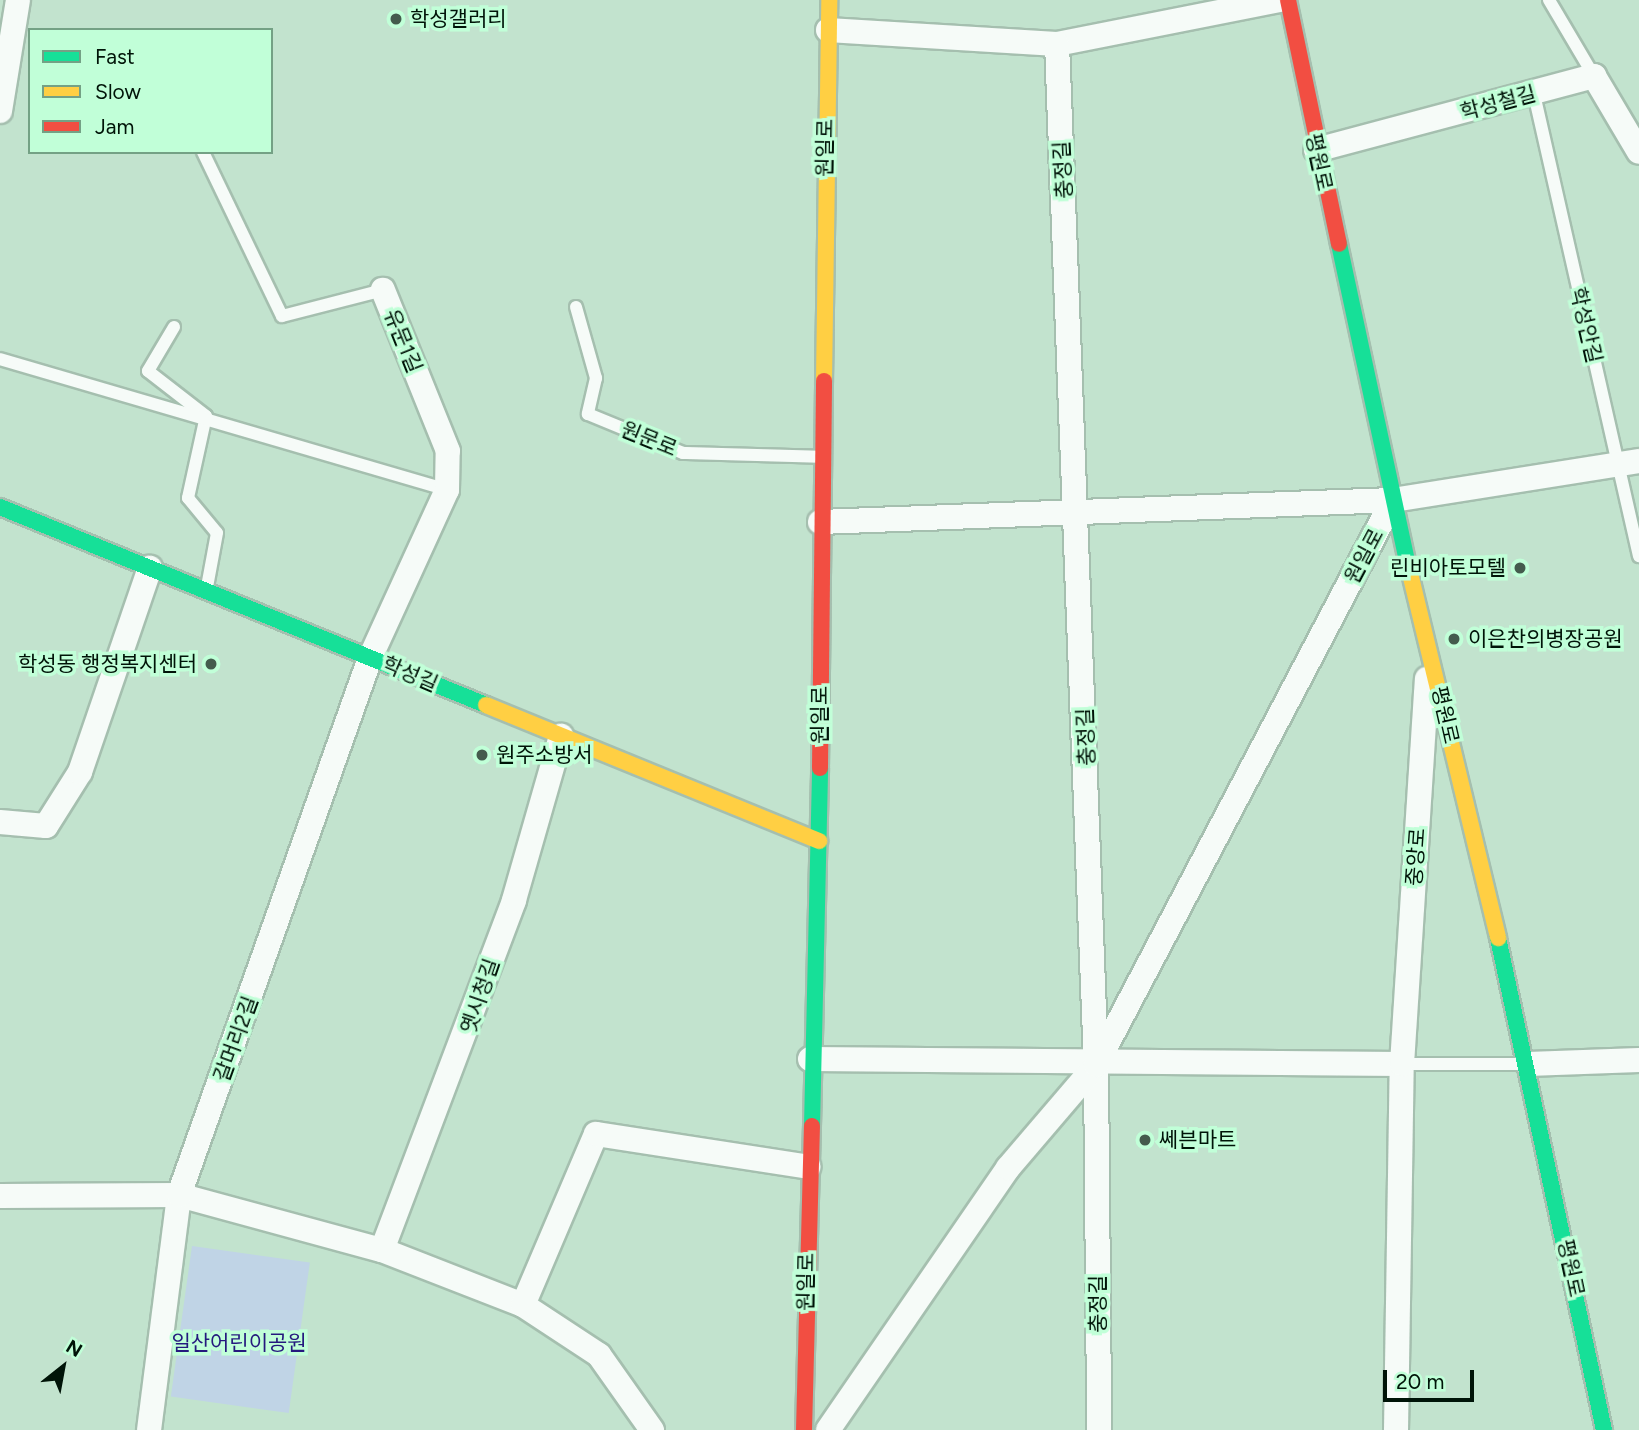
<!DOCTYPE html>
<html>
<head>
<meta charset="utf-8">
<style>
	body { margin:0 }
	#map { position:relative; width:1639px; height:1430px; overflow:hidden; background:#c2e3ce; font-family:Figtree,"Noto Sans KR",sans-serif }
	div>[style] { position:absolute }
	.green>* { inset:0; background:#c0d4e6; transform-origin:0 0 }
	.roads { filter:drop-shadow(2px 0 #a5bfaf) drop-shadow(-2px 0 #a5bfaf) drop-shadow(0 2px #a5bfaf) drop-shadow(0 -2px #a5bfaf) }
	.lane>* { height:12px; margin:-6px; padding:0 6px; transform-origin:6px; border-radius:6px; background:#f6fbf8 }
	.street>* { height:24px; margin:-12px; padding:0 12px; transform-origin:12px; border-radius:12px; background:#f6fbf8 }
	.fast>* { height:16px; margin:-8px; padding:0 8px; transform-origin:8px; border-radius:8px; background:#16e098 }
	.slow>* { height:16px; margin:-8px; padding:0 8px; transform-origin:8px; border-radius:8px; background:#ffcf43 }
	.jam>* { height:16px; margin:-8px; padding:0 8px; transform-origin:8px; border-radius:8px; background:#f24e42 }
	.dots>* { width:19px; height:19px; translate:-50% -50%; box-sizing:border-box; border:4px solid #c1ffd8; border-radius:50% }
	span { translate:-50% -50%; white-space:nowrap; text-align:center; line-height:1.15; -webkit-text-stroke:7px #c1ffd8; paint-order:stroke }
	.poi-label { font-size:21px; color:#001408 }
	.left { translate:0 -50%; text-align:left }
	.right { translate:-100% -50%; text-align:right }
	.street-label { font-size:21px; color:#001408 }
	.park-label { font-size:21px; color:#25197e }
	.legend { position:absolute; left:28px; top:28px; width:245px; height:126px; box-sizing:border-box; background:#c1ffd8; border:2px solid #74a185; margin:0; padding:9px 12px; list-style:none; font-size:21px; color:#001408 }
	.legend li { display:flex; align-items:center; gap:14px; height:35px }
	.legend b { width:35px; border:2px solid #74a185 }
	.north { position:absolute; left:28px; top:1332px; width:70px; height:70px; -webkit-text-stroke:5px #c1ffd8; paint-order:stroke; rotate:31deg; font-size:19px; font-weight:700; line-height:28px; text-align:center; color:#001408 }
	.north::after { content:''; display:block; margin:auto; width:24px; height:32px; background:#001408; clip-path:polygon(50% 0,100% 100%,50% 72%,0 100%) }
	.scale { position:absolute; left:1383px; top:1370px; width:91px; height:32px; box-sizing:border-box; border:4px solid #001408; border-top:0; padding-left:9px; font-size:21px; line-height:24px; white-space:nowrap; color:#001408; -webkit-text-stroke:5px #c1ffd8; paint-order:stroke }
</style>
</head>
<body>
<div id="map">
	<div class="green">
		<div style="left:192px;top:1246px;width:119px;height:152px;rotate:8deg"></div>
	</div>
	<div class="roads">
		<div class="lane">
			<div style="left:1549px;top:0;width:88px;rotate:59.4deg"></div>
			<div style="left:1534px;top:94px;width:474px;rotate:77.2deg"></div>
			<div style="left:203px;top:152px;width:182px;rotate:64.3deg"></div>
			<div style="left:282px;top:316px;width:104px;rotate:-14.4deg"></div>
			<div style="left:576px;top:307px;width:74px;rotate:74.3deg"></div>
			<div style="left:596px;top:378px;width:37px;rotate:103deg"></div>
			<div style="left:588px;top:414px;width:103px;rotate:22.3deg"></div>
			<div style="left:683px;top:453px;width:139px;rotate:1.6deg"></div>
			<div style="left:174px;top:327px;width:51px;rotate:120.6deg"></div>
			<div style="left:148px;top:371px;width:73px;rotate:37.8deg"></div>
			<div style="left:206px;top:416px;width:84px;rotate:102.4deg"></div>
			<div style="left:188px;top:498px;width:45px;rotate:50.4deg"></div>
			<div style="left:217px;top:533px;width:55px;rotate:100.5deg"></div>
			<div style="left:0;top:359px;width:466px;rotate:16.3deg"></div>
			<div style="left:1402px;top:1064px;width:122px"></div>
		</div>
		<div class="street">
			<div style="left:828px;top:30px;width:229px;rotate:3.5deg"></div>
			<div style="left:1057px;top:44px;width:227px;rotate:-11.2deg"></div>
			<div style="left:1057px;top:44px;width:1022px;rotate:87.81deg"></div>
			<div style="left:1096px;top:1065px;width:365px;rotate:89.5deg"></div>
			<div style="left:0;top:111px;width:112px;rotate:-80.8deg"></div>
			<div style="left:1316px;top:150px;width:288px;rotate:-14.9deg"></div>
			<div style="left:1594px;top:76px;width:88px;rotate:59.4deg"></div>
			<div style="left:820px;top:522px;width:573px;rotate:-2.2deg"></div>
			<div style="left:1393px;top:500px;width:249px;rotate:-9deg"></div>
			<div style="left:0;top:822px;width:46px;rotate:5deg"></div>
			<div style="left:46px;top:826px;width:64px;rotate:-57.8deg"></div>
			<div style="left:80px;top:772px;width:216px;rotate:-71.1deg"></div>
			<div style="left:810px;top:1059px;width:592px;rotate:0.48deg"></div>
			<div style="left:1528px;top:1064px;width:111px;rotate:-2.1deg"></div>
			<div style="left:0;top:1196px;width:179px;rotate:-0.3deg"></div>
			<div style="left:179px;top:1195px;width:210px;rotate:15.2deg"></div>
			<div style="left:382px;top:1250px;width:151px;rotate:21.3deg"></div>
			<div style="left:523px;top:1305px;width:91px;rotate:33.3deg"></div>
			<div style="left:599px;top:1355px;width:92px;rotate:54.8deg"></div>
			<div style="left:382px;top:1250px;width:374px;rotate:-69.3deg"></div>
			<div style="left:514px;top:900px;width:171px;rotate:-74deg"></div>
			<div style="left:523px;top:1305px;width:186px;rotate:-66.9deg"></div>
			<div style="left:596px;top:1134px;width:215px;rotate:8.8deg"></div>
			<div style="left:149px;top:1430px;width:237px;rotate:-82.7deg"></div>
			<div style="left:179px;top:1195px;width:570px;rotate:-70.42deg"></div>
			<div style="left:370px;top:658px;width:185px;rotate:-65.4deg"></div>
			<div style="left:447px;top:490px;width:39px;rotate:-89deg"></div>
			<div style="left:448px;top:451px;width:174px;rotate:-112deg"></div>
			<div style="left:828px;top:1430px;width:318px;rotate:-55.5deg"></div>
			<div style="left:1008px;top:1168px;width:135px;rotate:-49.5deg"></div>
			<div style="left:1096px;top:1065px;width:638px;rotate:-62.27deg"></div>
			<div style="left:1396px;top:1430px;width:366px;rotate:-89.1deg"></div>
			<div style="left:1402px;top:1064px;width:386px;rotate:-86.3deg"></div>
		</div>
		<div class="fast">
			<div style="left:1339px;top:244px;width:328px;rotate:77.9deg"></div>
			<div style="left:0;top:507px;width:525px;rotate:22.17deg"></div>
			<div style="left:1498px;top:938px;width:503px;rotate:77.84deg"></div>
			<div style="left:812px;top:1126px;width:358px;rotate:-88.7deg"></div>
		</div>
		<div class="slow">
			<div style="left:824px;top:381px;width:381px;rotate:-89.2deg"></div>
			<div style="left:1408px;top:565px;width:384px;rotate:76.4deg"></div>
			<div style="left:486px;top:705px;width:360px;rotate:22.2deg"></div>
		</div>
		<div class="jam">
			<div style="left:1288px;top:0;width:249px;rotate:78.2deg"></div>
			<div style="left:820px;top:768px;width:387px;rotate:-89.4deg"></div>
			<div style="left:804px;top:1430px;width:304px;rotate:-88.5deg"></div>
		</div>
	</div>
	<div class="dots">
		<div style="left:396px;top:19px;background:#445c4d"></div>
		<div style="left:1520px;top:568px;background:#445c4d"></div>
		<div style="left:1454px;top:639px;background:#445c4d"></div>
		<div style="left:211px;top:664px;background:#445c4d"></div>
		<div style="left:482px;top:755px;background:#445c4d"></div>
		<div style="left:1145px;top:1140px;background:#445c4d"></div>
	</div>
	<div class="poi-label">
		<span class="left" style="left:410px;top:19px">학성갤러리</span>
		<span class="right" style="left:1506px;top:568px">린비아토모텔</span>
		<span class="left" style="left:1468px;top:639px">이은찬의병장공원</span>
		<span class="right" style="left:197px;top:664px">학성동 행정복지센터</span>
		<span class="left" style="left:496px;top:755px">원주소방서</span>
		<span class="left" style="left:1159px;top:1140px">쎄븐마트</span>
	</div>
	<div class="street-label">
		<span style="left:1498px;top:103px;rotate:-15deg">학성철길</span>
		<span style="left:825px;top:148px;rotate:-89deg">원일로</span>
		<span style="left:1319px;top:162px;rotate:78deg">평원로</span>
		<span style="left:1063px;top:170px;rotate:-93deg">충정길</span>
		<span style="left:1586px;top:325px;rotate:77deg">학성안길</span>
		<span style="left:403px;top:341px;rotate:68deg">유문1길</span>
		<span style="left:649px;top:439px;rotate:22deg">원문로</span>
		<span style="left:1364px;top:556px;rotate:-62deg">원일로</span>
		<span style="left:410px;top:674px;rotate:23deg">학성길</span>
		<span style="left:820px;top:715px;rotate:-90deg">원일로</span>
		<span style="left:1445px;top:715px;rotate:77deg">평원로</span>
		<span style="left:1086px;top:737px;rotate:-92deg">충정길</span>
		<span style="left:1416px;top:857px;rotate:-86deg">중앙로</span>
		<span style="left:480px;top:996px;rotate:-71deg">옛시청길</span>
		<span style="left:236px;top:1039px;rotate:-70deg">갈머리2길</span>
		<span style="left:1571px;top:1268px;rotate:78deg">평원로</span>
		<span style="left:806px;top:1282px;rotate:-89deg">원일로</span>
		<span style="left:1098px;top:1304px;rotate:-90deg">충정길</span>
	</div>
	<div class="park-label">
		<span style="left:239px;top:1343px">일산어린이공원</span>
	</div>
	<ul class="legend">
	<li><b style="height:9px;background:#16e098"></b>Fast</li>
	<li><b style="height:9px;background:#ffcf43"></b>Slow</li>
	<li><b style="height:9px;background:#f24e42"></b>Jam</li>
	</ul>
	<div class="north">N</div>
	<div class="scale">20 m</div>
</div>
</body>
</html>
